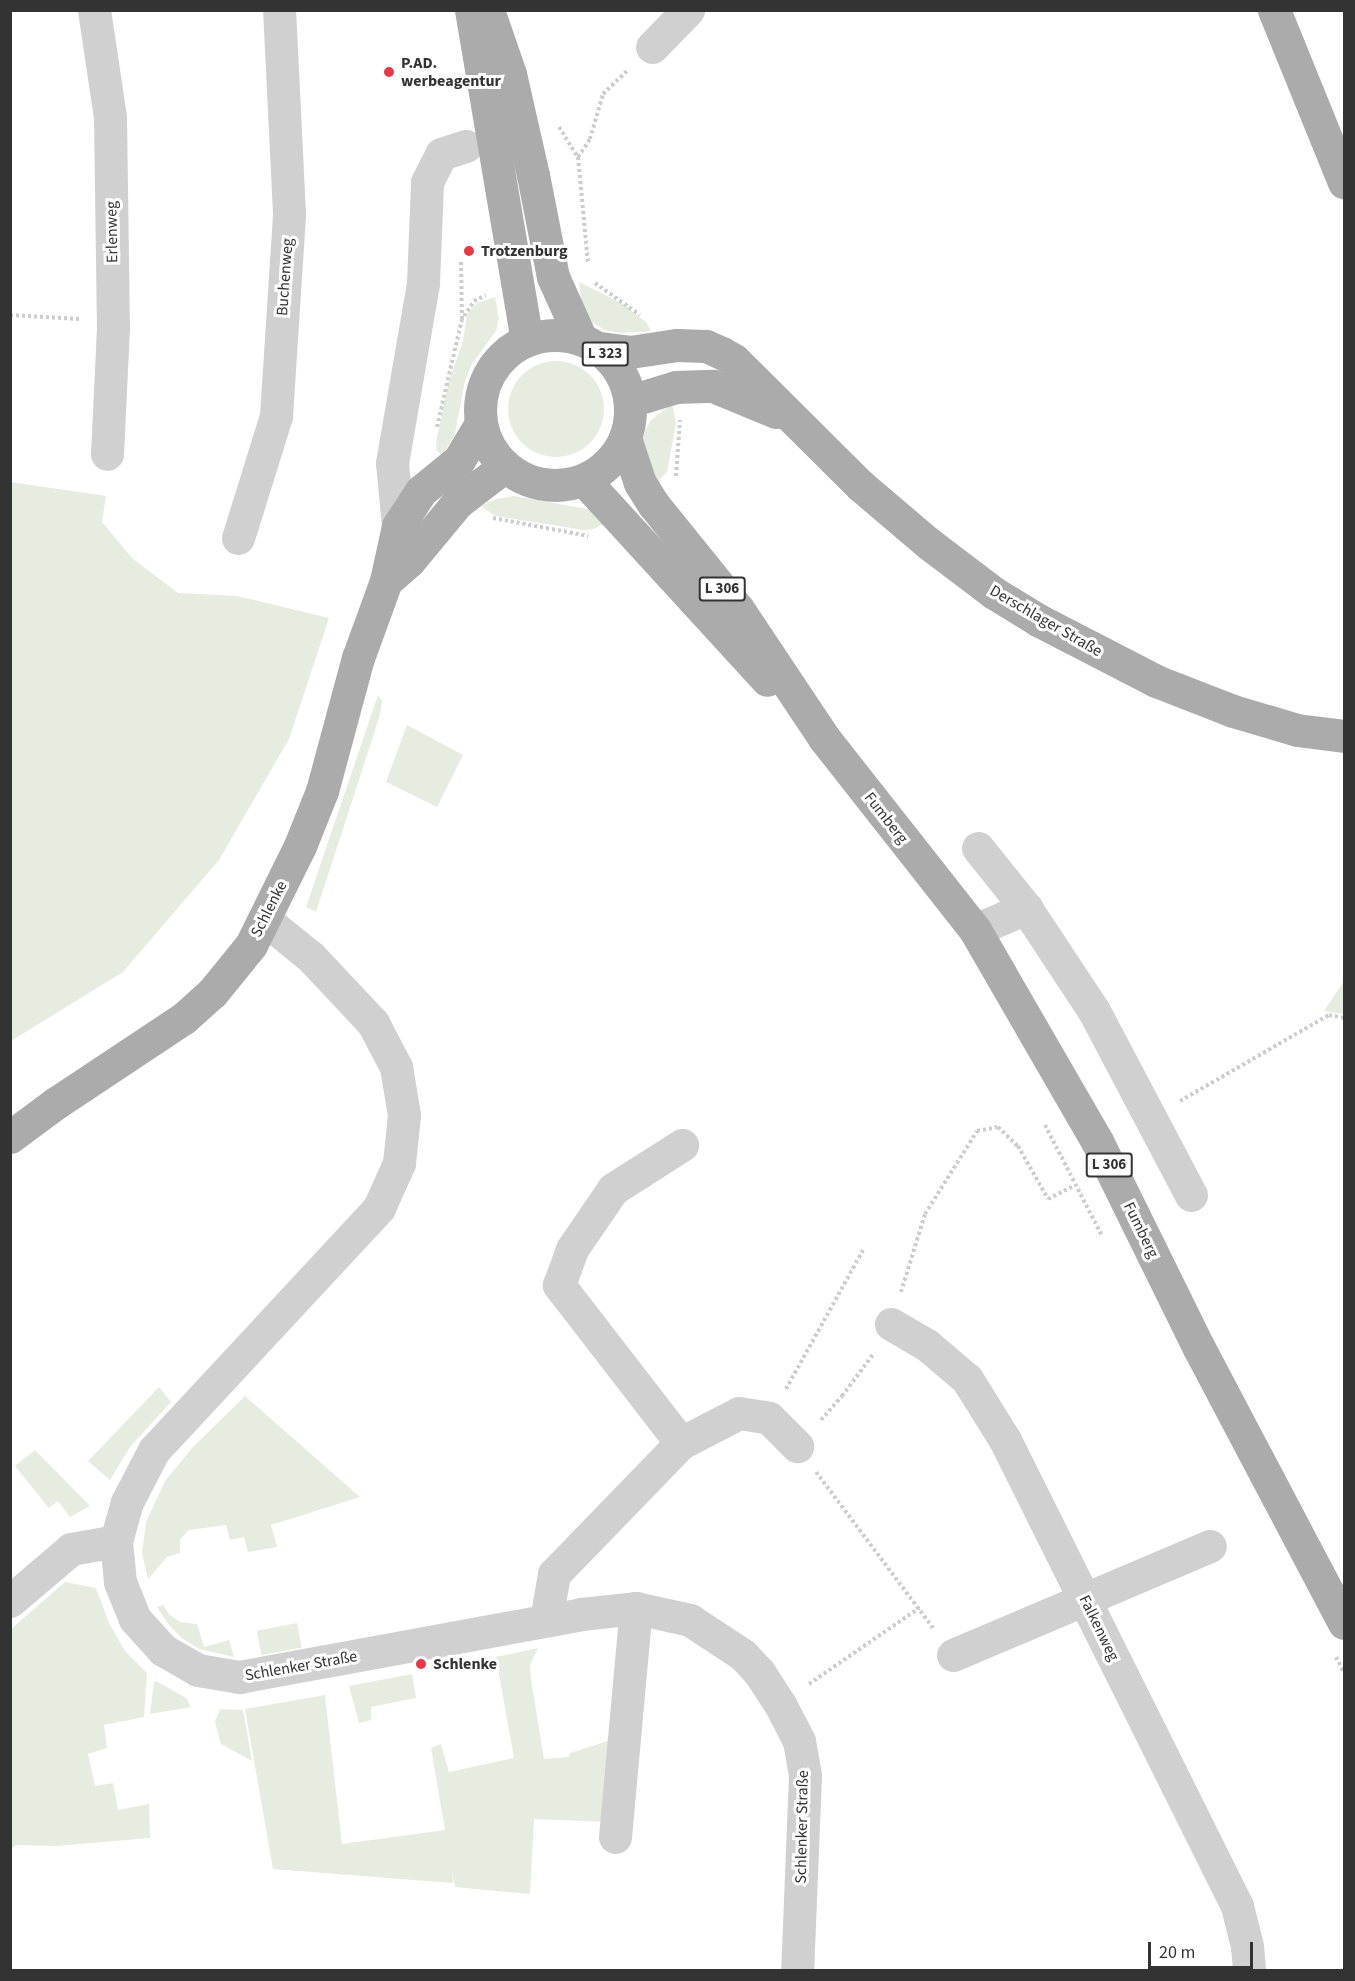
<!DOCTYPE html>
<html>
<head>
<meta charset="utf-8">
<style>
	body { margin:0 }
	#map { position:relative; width:1355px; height:1981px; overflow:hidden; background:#fff; font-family:"Source Sans 3",sans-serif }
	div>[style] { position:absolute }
	.green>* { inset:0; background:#e6ecdf; transform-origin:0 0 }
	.round { border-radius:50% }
	.path>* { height:4px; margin-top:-2px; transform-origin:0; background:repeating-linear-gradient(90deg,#cdcdcd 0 3px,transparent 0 6px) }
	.minor>* { height:33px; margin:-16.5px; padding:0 16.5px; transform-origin:16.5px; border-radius:16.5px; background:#d0d0d0 }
	.major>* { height:33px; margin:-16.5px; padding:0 16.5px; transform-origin:16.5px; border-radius:16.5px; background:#ababab }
	.major>.ring { margin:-16.5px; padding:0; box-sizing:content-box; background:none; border:33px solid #ababab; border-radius:50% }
	.dots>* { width:16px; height:16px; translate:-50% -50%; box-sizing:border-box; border:3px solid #fff; border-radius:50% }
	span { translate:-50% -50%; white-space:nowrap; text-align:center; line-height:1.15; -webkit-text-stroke:6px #fff; paint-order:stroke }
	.shield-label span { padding:2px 4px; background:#fff; border:2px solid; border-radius:4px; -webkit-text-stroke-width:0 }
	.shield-label { font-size:15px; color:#333; font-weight:700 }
	.poi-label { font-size:16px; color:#333; font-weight:700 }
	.left { translate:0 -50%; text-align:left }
	.street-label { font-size:16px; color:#333 }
	.frame { position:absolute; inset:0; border:12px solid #333; pointer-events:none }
	.scale { position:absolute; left:1148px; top:1942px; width:105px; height:27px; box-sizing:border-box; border:3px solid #333; border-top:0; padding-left:8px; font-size:18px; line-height:21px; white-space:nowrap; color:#333; -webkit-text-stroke:4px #fff; paint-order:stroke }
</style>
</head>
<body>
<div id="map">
	<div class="green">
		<div style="clip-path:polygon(579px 282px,623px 304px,647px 323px,651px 331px,620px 333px,605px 330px,593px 323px,582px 309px)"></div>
		<div style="clip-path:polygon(495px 297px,499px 318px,496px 331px,472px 364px,465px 381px,455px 434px,442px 456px,436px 449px,436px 442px,449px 381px,463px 341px,467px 314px,477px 303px)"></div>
		<div class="round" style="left:508px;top:361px;width:96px;height:96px"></div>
		<div style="clip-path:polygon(672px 404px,676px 424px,667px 472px,654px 485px,640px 450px,645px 431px,651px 420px)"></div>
		<div style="clip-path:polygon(11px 482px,106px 496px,102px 522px,132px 558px,178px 593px,237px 596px,329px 618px,289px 739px,219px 860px,123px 972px,11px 1041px)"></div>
		<div style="clip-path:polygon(514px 496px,588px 509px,607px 522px,594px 529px,584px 530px,495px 516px,481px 506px,496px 499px)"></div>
		<div style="clip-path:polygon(378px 695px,382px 701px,380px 715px,316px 912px,306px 907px)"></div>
		<div style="clip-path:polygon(407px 725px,463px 755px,437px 807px,386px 782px)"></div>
		<div style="clip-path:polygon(1344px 981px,1344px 1014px,1324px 1011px)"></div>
		<div style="clip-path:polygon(159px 1387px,171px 1402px,130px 1447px,110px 1480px,88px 1461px)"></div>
		<div style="clip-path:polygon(245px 1396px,360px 1497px,271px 1525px,277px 1547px,248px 1552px,244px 1537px,230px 1540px,226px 1525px,189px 1530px,180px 1539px,180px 1553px,167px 1557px,148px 1579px,142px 1553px,146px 1522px,165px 1481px,193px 1447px)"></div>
		<div style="clip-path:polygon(35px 1450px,90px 1506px,70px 1517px,58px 1501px,49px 1508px,15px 1466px)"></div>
		<div style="clip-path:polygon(65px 1582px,96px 1588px,109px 1623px,125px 1651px,147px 1673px,144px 1717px,104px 1725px,107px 1748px,88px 1754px,95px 1786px,113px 1783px,118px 1810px,149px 1804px,150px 1838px,57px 1846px,16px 1845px,11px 1849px,11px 1629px)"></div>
		<div style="clip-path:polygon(163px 1605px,169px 1614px,180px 1622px,197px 1624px,204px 1647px,229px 1640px,234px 1657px,199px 1649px,182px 1638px,169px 1625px,157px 1607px)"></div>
		<div style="left:297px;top:1623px;width:25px;height:41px;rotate:79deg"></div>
		<div style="clip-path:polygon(538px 1648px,530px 1665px,531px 1679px,544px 1759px,569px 1757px,570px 1753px,611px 1740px,608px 1822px,534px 1819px,530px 1894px,455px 1887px,452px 1872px,453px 1883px,273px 1869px,245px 1709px,325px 1695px,342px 1844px,445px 1830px,431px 1748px,441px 1744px,449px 1772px,514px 1758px,496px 1657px)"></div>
		<div style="clip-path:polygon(412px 1674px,416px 1698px,371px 1707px,371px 1720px,359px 1723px,349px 1686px)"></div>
		<div style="clip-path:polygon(156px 1681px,186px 1698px,191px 1707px,150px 1714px,154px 1682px)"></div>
		<div style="clip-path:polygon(220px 1709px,243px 1710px,252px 1761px,221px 1744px,215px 1722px)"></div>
	</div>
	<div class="path">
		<div style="left:559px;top:127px;width:36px;rotate:58deg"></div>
		<div style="left:578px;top:157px;width:106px;rotate:84.6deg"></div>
		<div style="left:578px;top:157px;width:22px;rotate:-56deg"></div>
		<div style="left:590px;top:139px;width:47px;rotate:-73.9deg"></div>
		<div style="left:603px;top:94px;width:35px;rotate:-44deg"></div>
		<div style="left:595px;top:283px;width:55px;rotate:35.4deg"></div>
		<div style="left:10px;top:315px;width:69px;rotate:3.3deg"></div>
		<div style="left:464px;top:316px;width:18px;rotate:-56deg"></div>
		<div style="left:474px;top:301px;width:13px;rotate:-27deg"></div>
		<div style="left:437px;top:427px;width:111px;rotate:-77deg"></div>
		<div style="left:462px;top:319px;width:58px;rotate:-91deg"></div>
		<div style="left:676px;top:476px;width:56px;rotate:-85.9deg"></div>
		<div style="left:493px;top:518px;width:97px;rotate:10.7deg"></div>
		<div style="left:1180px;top:1101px;width:172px;rotate:-30deg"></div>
		<div style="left:1329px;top:1015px;width:15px;rotate:11deg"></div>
		<div style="left:1045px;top:1125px;width:125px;rotate:62.8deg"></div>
		<div style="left:901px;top:1292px;width:82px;rotate:-72.9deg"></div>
		<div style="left:925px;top:1214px;width:98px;rotate:-57.9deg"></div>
		<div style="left:977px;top:1131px;width:21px;rotate:-11deg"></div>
		<div style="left:998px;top:1127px;width:28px;rotate:44deg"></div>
		<div style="left:1018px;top:1146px;width:61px;rotate:60.5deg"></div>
		<div style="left:1048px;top:1199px;width:30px;rotate:-27deg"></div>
		<div style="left:786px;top:1389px;width:159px;rotate:-61deg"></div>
		<div style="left:821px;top:1420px;width:32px;rotate:-49deg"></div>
		<div style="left:842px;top:1396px;width:54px;rotate:-53.3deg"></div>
		<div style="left:816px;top:1472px;width:196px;rotate:53.1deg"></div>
		<div style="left:1336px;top:1657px;width:18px;rotate:63deg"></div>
		<div style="left:809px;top:1684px;width:134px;rotate:-34.6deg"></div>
	</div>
	<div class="minor">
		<div style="left:94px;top:10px;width:108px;rotate:81.5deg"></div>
		<div style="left:110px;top:117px;width:210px;rotate:89.2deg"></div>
		<div style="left:113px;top:327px;width:127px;rotate:92.7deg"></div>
		<div style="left:652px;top:47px;width:52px;rotate:-45.8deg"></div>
		<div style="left:398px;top:526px;width:63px;rotate:-95.4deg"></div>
		<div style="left:392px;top:463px;width:183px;rotate:-80.2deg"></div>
		<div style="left:423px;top:283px;width:101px;rotate:-87.7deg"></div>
		<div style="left:427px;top:182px;width:31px;rotate:-63deg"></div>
		<div style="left:441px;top:154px;width:26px;rotate:-18deg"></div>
		<div style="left:238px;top:538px;width:128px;rotate:-72.7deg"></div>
		<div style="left:276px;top:416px;width:203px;rotate:-86.3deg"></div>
		<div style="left:289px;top:213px;width:203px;rotate:-92.8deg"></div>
		<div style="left:978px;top:848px;width:77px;rotate:51.3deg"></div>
		<div style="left:1026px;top:908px;width:123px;rotate:56.6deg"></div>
		<div style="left:1094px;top:1011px;width:208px;rotate:62.2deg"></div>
		<div style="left:264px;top:919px;width:60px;rotate:39deg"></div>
		<div style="left:311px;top:957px;width:91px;rotate:46.8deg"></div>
		<div style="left:373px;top:1023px;width:50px;rotate:62.4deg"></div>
		<div style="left:396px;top:1067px;width:49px;rotate:80.5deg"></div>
		<div style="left:404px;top:1115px;width:48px;rotate:95.9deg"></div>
		<div style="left:399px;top:1163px;width:49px;rotate:114deg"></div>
		<div style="left:379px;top:1208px;width:330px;rotate:132.9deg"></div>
		<div style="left:154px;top:1450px;width:59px;rotate:117.4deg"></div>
		<div style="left:127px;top:1502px;width:41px;rotate:105.8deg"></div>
		<div style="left:116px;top:1541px;width:41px;rotate:84.4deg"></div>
		<div style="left:120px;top:1582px;width:40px;rotate:68deg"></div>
		<div style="left:135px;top:1619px;width:42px;rotate:47.9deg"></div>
		<div style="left:163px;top:1650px;width:40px;rotate:29.7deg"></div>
		<div style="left:198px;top:1670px;width:42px;rotate:9.7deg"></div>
		<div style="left:239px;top:1677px;width:348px;rotate:-10.4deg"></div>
		<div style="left:581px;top:1614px;width:55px;rotate:-6.2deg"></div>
		<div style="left:636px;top:1608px;width:55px;rotate:12.5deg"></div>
		<div style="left:690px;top:1620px;width:64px;rotate:33.4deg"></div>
		<div style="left:743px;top:1655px;width:23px;rotate:47deg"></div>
		<div style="left:759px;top:1672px;width:38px;rotate:57deg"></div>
		<div style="left:780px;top:1704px;width:42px;rotate:62.8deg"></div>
		<div style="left:799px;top:1741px;width:35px;rotate:80deg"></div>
		<div style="left:805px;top:1775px;width:195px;rotate:92.3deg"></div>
		<div style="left:975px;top:930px;width:56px;rotate:-23.3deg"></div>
		<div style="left:891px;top:1324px;width:42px;rotate:30.3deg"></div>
		<div style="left:927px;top:1345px;width:52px;rotate:40.4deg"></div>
		<div style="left:967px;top:1379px;width:72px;rotate:58.1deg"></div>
		<div style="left:1005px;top:1440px;width:521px;rotate:63.53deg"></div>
		<div style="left:1237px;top:1906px;width:41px;rotate:76deg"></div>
		<div style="left:1247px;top:1946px;width:24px;rotate:85deg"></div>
		<div style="left:681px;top:1443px;width:200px;rotate:-127.7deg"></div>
		<div style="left:559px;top:1285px;width:38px;rotate:-70deg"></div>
		<div style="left:572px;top:1249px;width:73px;rotate:-55.7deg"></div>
		<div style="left:613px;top:1189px;width:82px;rotate:-32.5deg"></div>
		<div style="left:10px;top:1601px;width:80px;rotate:-40.4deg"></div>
		<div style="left:71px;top:1549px;width:46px;rotate:-10.1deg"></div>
		<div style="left:546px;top:1620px;width:47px;rotate:-80.1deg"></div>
		<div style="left:554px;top:1574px;width:182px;rotate:-45.9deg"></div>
		<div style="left:681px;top:1443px;width:65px;rotate:-27.3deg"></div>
		<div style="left:739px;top:1413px;width:30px;rotate:9deg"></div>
		<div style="left:769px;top:1418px;width:40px;rotate:45deg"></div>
		<div style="left:953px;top:1655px;width:279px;rotate:-23deg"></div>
		<div style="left:615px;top:1837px;width:230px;rotate:-84.8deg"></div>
	</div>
	<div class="major">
		<div style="left:471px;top:10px;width:335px;rotate:80.4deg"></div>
		<div style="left:488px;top:10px;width:68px;rotate:71deg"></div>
		<div style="left:510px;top:74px;width:104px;rotate:77.2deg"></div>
		<div style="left:533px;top:175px;width:104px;rotate:78.9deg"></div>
		<div style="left:553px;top:277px;width:68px;rotate:65.7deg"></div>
		<div style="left:1274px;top:10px;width:186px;rotate:67.9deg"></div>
		<div class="ring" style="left:480px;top:335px;width:117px;height:117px"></div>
		<div style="left:598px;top:348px;width:32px;rotate:7deg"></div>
		<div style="left:630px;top:352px;width:48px;rotate:-8.5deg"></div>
		<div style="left:677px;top:345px;width:29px;rotate:2deg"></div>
		<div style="left:706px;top:346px;width:17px;rotate:24deg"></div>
		<div style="left:722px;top:353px;width:14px;rotate:30deg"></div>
		<div style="left:734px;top:360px;width:179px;rotate:44.8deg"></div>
		<div style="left:861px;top:486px;width:88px;rotate:40.4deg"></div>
		<div style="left:928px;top:543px;width:83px;rotate:37.1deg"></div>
		<div style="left:994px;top:593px;width:52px;rotate:31.5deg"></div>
		<div style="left:1038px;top:620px;width:133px;rotate:27.3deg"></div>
		<div style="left:1156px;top:681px;width:83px;rotate:21.3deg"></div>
		<div style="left:1233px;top:711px;width:67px;rotate:16.5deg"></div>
		<div style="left:1297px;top:730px;width:47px;rotate:7.3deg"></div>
		<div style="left:630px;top:401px;width:48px;rotate:-16.9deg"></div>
		<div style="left:676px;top:387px;width:37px;rotate:-2deg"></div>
		<div style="left:713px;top:386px;width:68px;rotate:22.4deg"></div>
		<div style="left:625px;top:438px;width:47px;rotate:71.6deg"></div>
		<div style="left:640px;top:483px;width:26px;rotate:58deg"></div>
		<div style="left:654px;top:505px;width:134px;rotate:51.1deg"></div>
		<div style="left:738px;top:609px;width:155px;rotate:56.3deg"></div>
		<div style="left:824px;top:738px;width:244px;rotate:51.8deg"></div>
		<div style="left:975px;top:930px;width:244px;rotate:60deg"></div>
		<div style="left:1097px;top:1141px;width:231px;rotate:63.8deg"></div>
		<div style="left:1199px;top:1348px;width:311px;rotate:62.2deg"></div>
		<div style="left:584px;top:480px;width:271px;rotate:47.5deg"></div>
		<div style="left:386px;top:581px;width:30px;rotate:-41deg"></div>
		<div style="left:409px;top:561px;width:77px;rotate:-50.3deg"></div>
		<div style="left:458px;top:502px;width:58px;rotate:-37.3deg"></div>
		<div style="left:10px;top:1137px;width:57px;rotate:-36.5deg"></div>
		<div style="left:56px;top:1103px;width:154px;rotate:-33.6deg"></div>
		<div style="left:184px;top:1018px;width:38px;rotate:-42deg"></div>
		<div style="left:212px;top:993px;width:62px;rotate:-50.9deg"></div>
		<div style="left:251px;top:945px;width:110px;rotate:-63.7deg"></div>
		<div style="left:300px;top:846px;width:59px;rotate:-68.2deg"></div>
		<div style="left:322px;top:791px;width:138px;rotate:-74.9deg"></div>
		<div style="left:358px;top:658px;width:82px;rotate:-70deg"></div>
		<div style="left:386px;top:581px;width:56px;rotate:-77.7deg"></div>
		<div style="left:398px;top:526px;width:42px;rotate:-56.7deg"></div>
		<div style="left:421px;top:491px;width:49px;rotate:-39.2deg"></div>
		<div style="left:459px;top:460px;width:41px;rotate:-59deg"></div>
	</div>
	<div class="dots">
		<div style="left:389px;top:72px;background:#e63946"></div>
		<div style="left:469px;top:251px;background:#e63946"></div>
		<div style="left:421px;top:1664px;background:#e63946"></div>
	</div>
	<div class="shield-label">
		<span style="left:605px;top:354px">L 323</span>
		<span style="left:722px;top:589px">L 306</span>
		<span style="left:1109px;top:1165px">L 306</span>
	</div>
	<div class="poi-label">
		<span class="left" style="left:401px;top:72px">P.AD.<br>werbeagentur</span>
		<span class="left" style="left:481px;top:251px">Trotzenburg</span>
		<span class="left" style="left:433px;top:1664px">Schlenke</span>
	</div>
	<div class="street-label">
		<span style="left:112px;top:232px;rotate:-91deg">Erlenweg</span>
		<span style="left:285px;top:277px;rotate:-86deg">Buchenweg</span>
		<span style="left:1046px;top:621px;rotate:30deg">Derschlager Straße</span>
		<span style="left:886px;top:818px;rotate:52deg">Fumberg</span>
		<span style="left:269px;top:909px;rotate:-63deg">Schlenke</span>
		<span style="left:1141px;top:1230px;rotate:64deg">Fumberg</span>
		<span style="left:1099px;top:1628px;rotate:64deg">Falkenweg</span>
		<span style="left:301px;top:1666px;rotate:-10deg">Schlenker Straße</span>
		<span style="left:802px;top:1827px;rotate:-89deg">Schlenker Straße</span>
	</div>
	<div class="frame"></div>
	<div class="scale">20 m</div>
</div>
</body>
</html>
